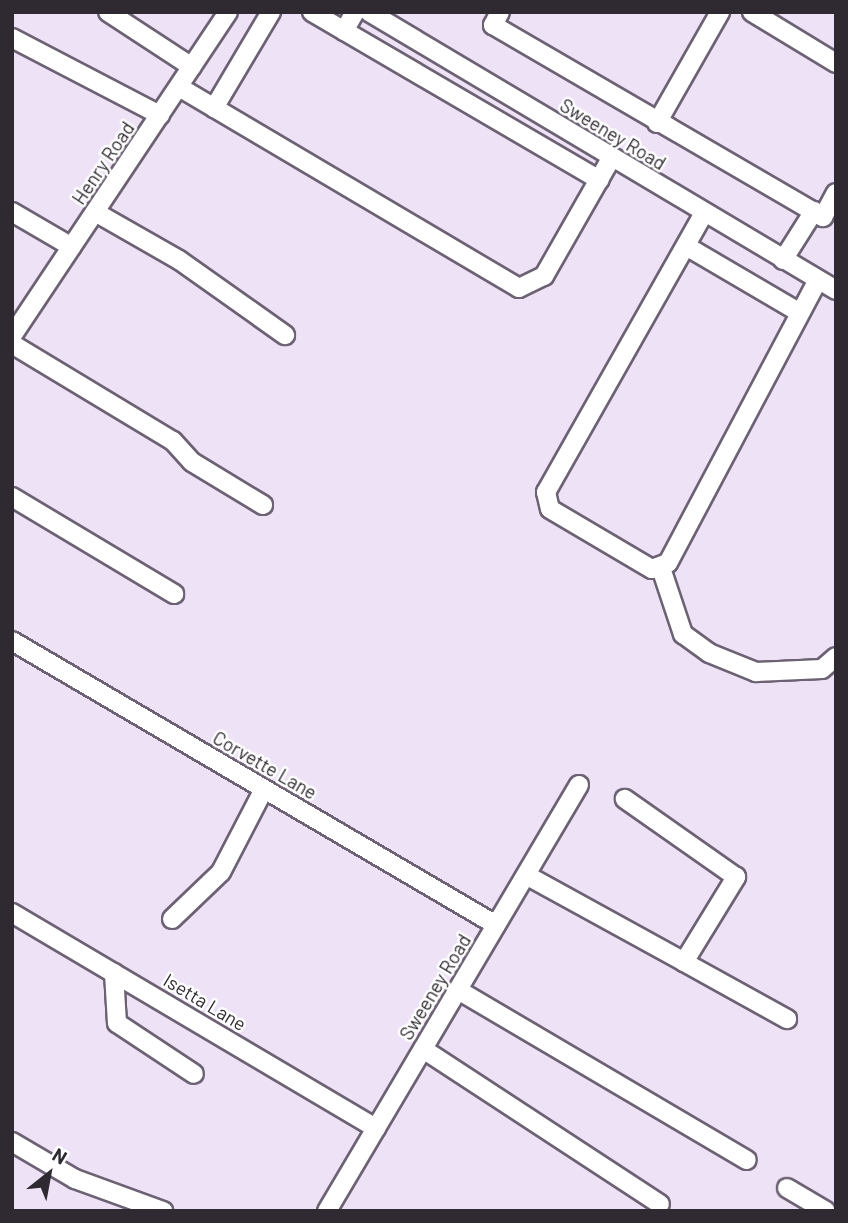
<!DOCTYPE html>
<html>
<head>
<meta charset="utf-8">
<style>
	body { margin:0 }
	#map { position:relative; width:848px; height:1223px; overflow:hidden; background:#eee2f6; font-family:Barlow,sans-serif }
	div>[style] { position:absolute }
	.roads { filter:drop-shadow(2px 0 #6c6273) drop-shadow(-2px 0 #6c6273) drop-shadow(0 2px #6c6273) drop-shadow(0 -2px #6c6273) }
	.minor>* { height:18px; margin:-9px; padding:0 9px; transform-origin:9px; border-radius:9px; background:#fff }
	span { translate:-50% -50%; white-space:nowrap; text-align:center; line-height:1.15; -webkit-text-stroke:5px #fff; paint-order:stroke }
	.street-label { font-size:19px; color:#2f2a32 }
	.frame { position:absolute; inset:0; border:14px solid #2f2a32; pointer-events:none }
	.north { position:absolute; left:14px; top:1139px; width:70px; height:70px; -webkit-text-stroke:5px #fff; paint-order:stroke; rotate:31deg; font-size:19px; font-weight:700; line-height:28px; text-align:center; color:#2f2a32 }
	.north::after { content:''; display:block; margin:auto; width:24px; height:32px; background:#2f2a32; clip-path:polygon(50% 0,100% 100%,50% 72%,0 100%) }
</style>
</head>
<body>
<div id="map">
	<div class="roads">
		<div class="minor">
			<div style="left:108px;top:12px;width:100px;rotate:33.2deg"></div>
			<div style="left:312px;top:12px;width:333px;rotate:30.3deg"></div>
			<div style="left:369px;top:12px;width:543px;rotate:30.76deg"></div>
			<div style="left:500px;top:12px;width:15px;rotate:118deg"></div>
			<div style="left:493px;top:25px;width:382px;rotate:30.2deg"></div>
			<div style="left:823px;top:217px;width:27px;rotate:-62deg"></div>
			<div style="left:752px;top:12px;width:98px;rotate:31.3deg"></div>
			<div style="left:344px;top:31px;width:22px;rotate:-60deg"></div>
			<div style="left:12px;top:38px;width:167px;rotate:27.5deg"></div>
			<div style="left:179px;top:87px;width:395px;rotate:30.6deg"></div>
			<div style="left:519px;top:288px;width:28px;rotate:-26deg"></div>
			<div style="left:544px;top:276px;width:137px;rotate:-60.3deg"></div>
			<div style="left:214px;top:108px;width:112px;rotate:-59.3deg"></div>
			<div style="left:657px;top:123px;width:128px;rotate:-60.4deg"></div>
			<div style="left:12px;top:212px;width:69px;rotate:30.3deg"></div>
			<div style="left:95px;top:212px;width:97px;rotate:29.7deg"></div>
			<div style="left:179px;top:260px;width:130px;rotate:35.3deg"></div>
			<div style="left:704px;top:213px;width:321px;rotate:119.5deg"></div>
			<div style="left:546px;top:492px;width:17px;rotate:77deg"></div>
			<div style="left:550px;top:509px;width:118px;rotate:30.5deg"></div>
			<div style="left:652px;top:569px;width:17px;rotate:-21deg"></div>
			<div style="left:668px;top:563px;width:320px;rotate:-62.1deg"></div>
			<div style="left:686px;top:246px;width:132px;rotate:30.4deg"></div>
			<div style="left:783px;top:260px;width:58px;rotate:-57.7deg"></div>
			<div style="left:12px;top:336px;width:389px;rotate:-56.3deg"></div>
			<div style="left:12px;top:344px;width:188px;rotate:31.1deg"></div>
			<div style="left:173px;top:441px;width:28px;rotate:48deg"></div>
			<div style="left:192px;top:462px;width:83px;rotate:31.2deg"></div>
			<div style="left:12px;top:497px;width:189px;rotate:30.9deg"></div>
			<div style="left:661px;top:568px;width:70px;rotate:71.6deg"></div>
			<div style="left:683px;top:634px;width:32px;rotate:36deg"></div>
			<div style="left:709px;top:653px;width:51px;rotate:22deg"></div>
			<div style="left:756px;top:672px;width:66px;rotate:-2.6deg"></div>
			<div style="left:822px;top:669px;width:18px;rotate:-41deg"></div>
			<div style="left:12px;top:641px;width:561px;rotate:30.4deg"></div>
			<div style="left:526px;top:875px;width:180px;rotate:28.8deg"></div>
			<div style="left:684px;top:962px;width:100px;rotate:-58.5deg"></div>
			<div style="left:736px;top:877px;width:136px;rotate:-144.9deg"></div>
			<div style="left:12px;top:913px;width:423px;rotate:30.6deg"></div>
			<div style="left:172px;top:919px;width:68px;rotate:-43.8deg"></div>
			<div style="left:221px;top:872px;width:93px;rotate:-62.6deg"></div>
			<div style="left:684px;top:962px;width:118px;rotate:29deg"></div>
			<div style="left:114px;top:973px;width:50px;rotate:86.6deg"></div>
			<div style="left:117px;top:1023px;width:92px;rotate:33.5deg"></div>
			<div style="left:458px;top:990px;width:335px;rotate:30.5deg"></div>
			<div style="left:423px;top:1049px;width:283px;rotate:33.2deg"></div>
			<div style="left:12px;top:1142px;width:73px;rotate:30.4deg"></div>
			<div style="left:75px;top:1179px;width:94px;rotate:20deg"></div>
			<div style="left:787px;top:1188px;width:45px;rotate:30.5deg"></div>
			<div style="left:327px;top:1211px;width:495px;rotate:-59.4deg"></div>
		</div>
	</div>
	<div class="street-label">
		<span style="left:613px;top:134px;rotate:31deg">Sweeney Road</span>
		<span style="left:103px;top:163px;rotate:-56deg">Henry Road</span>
		<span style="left:265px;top:765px;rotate:30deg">Corvette Lane</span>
		<span style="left:435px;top:987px;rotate:-59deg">Sweeney Road</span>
		<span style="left:205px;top:1002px;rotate:31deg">Isetta Lane</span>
	</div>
	<div class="frame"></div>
	<div class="north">N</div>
</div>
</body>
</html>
